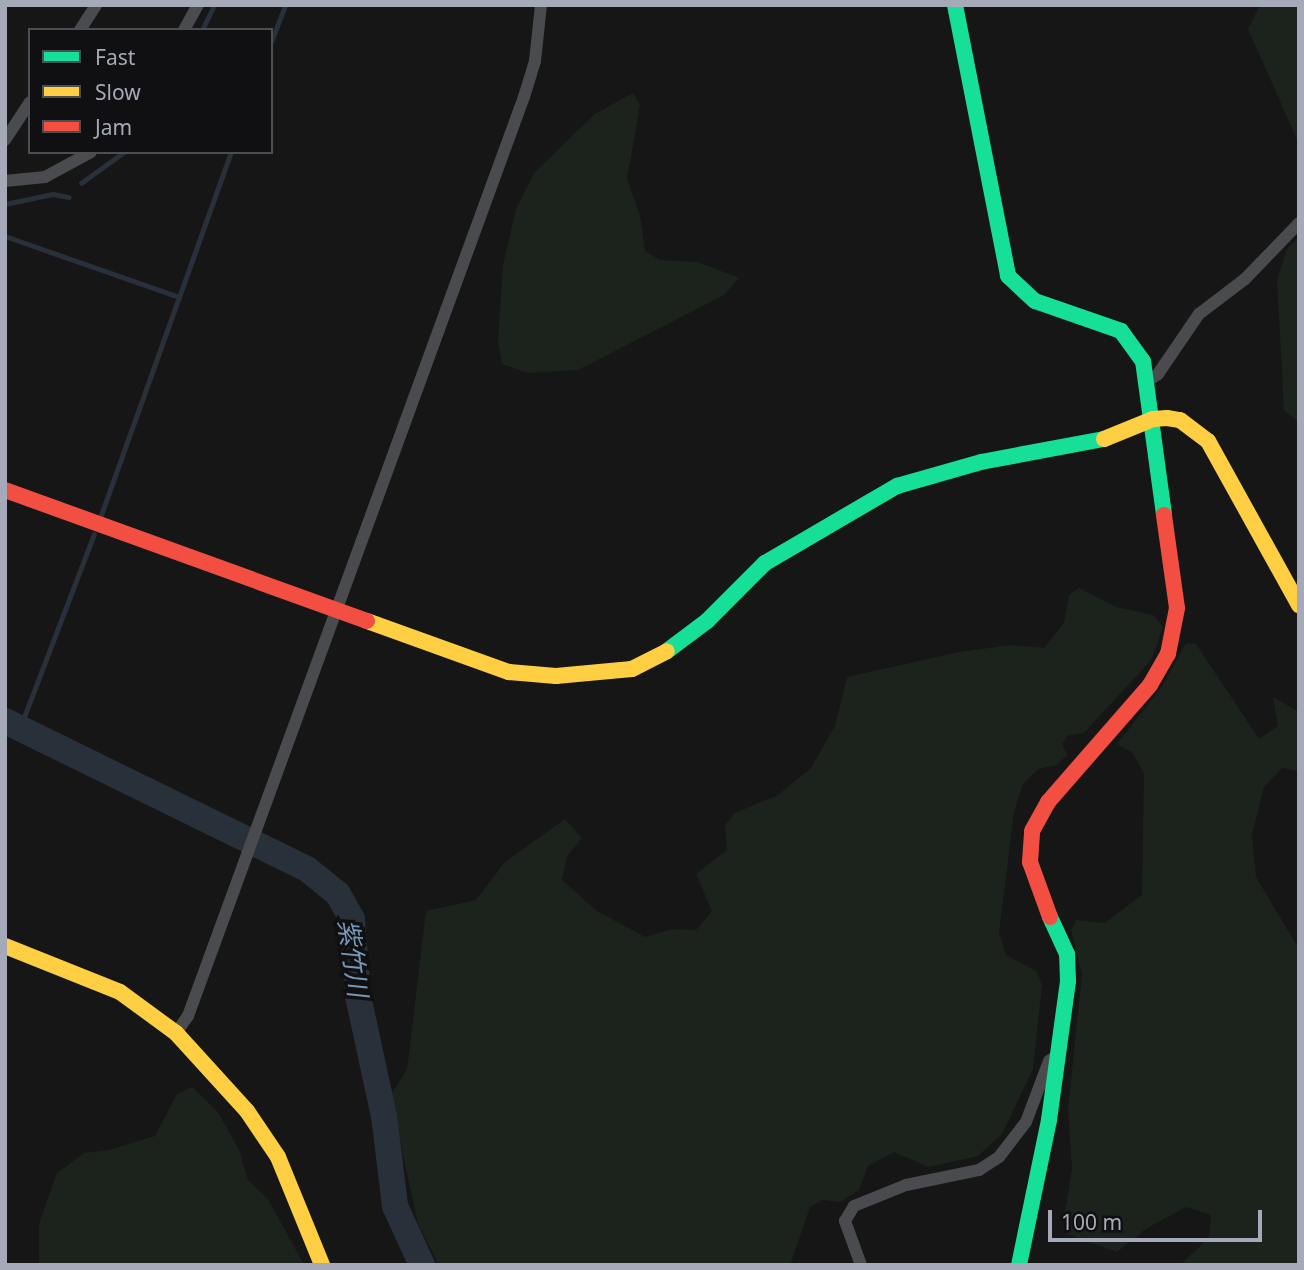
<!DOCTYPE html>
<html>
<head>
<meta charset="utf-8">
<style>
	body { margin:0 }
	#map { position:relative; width:1304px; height:1270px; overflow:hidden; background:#161616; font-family:"Noto Sans","Noto Sans JP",sans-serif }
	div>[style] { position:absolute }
	.green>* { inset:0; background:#1c231d }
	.stream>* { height:4.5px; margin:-2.25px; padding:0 2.25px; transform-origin:2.25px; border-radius:2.25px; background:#283039 }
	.river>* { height:26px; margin:-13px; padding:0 13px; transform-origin:13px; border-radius:13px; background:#283039 }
	.street>* { height:12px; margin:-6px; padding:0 6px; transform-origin:6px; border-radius:6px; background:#4a4b4f }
	.fast>* { height:16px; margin:-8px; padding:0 8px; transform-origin:8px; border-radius:8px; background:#16e098 }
	.slow>* { height:16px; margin:-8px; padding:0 8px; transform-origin:8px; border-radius:8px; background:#ffcf43 }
	.jam>* { height:16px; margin:-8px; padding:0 8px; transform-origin:8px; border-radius:8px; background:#f24e42 }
	span { translate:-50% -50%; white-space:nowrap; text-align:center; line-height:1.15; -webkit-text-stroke:7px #101012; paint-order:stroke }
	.water-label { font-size:26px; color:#7a96b6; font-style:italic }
	.frame { position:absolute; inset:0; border:7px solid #a6aab8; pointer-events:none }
	.legend { position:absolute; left:28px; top:28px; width:245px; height:126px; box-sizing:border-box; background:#101012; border:2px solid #4c4e54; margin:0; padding:9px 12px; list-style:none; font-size:21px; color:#a6aab8 }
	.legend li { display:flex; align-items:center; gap:14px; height:35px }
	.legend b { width:35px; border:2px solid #4c4e54 }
	.scale { position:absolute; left:1048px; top:1210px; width:214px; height:32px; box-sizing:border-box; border:4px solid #a6aab8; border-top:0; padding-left:9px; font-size:21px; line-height:24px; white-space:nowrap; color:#a6aab8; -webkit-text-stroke:5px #101012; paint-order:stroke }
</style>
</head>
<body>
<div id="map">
	<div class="green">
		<div style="clip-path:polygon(1260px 5px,1299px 5px,1299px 144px,1248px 29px)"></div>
		<div style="clip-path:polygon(633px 93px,640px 105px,627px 179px,640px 215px,645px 251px,660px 260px,698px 262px,739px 278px,724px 295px,578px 370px,528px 373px,502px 364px,498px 341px,503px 265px,516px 209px,535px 172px,595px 114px)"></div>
		<div style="clip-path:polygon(1299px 237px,1299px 423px,1284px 410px,1277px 280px,1287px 249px)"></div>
		<div style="clip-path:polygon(1079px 588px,1116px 607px,1153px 615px,1163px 627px,1151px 660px,1084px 733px,1067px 736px,1062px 744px,1067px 755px,1057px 765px,1038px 769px,1023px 784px,1014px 812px,999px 933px,1006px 955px,1036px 971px,1042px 984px,1033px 1069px,1002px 1134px,978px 1156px,929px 1167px,894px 1152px,868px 1166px,859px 1190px,840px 1202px,822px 1200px,810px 1207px,790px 1265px,439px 1265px,418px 1224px,390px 1096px,407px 1070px,426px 911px,476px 900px,505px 862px,565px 819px,582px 838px,567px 856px,562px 880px,597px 911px,645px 937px,673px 929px,696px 930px,712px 911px,696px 874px,727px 850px,725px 825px,735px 813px,778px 795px,811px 768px,835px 726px,847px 677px,959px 652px,1011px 645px,1044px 648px,1064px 623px,1069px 595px)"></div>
		<div style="clip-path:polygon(1186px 643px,1196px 644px,1259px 739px,1278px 726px,1273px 697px,1299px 712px,1299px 771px,1282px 768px,1264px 787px,1252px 835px,1256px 877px,1299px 949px,1299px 1265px,1180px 1265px,1209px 1238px,1211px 1215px,1186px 1207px,1147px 1228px,1117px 1252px,1067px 1234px,1065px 1213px,1072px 1168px,1068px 1109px,1082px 975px,1071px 930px,1076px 920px,1105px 923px,1142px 895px,1144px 773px,1132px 752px,1117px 744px,1161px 688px)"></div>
		<div style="clip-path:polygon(192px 1087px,217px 1111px,239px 1150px,248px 1180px,268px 1199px,304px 1265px,39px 1265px,39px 1224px,57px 1173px,84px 1153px,109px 1150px,155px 1136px,177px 1094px)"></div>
	</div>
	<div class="stream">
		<div style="left:202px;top:30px;width:28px;rotate:-64deg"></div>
		<div style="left:271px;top:42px;width:40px;rotate:-69deg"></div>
		<div style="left:81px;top:183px;width:53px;rotate:-35.8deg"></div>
		<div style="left:5px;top:204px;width:49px;rotate:-11.8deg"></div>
		<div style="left:53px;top:194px;width:16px;rotate:11deg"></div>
		<div style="left:5px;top:236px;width:184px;rotate:19.3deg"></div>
		<div style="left:101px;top:515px;width:386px;rotate:-70.3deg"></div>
		<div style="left:21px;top:725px;width:204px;rotate:-69.1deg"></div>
	</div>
	<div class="river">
		<div style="left:5px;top:721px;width:336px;rotate:26.1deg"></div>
		<div style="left:307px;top:869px;width:40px;rotate:39deg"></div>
		<div style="left:338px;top:894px;width:29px;rotate:61deg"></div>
		<div style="left:352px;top:919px;width:77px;rotate:85.5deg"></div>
		<div style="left:358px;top:996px;width:123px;rotate:77.8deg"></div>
		<div style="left:384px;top:1116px;width:91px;rotate:83deg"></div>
		<div style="left:395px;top:1206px;width:65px;rotate:65.4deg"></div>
	</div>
	<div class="street">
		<div style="left:80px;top:30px;width:30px;rotate:-57deg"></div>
		<div style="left:184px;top:30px;width:29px;rotate:-61deg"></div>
		<div style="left:5px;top:140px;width:45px;rotate:-56.7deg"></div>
		<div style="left:5px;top:181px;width:40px;rotate:-5.7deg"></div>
		<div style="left:45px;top:177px;width:52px;rotate:-28.5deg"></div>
		<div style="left:1148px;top:381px;width:12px;rotate:-35deg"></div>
		<div style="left:1158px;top:374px;width:73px;rotate:-55.7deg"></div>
		<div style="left:1199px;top:314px;width:58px;rotate:-37.3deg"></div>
		<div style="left:1245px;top:279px;width:78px;rotate:-46deg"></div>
		<div style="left:176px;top:1033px;width:21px;rotate:-55deg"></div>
		<div style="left:188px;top:1016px;width:978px;rotate:-69.92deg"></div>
		<div style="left:524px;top:97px;width:38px;rotate:-73deg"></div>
		<div style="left:535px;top:61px;width:56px;rotate:-83.9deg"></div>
		<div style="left:861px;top:1265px;width:47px;rotate:-110deg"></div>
		<div style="left:845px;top:1221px;width:17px;rotate:-59deg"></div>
		<div style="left:854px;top:1206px;width:56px;rotate:-22deg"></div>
		<div style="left:906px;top:1185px;width:75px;rotate:-11.6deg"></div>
		<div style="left:979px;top:1170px;width:24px;rotate:-33deg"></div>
		<div style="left:999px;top:1157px;width:44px;rotate:-52.4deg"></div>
		<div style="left:1026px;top:1122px;width:65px;rotate:-69.3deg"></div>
		<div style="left:1049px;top:1061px;width:7px;rotate:-34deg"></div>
	</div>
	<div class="fast">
		<div style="left:955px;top:5px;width:276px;rotate:78.9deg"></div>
		<div style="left:1008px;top:276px;width:37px;rotate:43deg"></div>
		<div style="left:1035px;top:301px;width:91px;rotate:19.2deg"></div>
		<div style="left:1121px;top:331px;width:37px;rotate:54deg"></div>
		<div style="left:1143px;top:361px;width:155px;rotate:82.2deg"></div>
		<div style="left:667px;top:651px;width:50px;rotate:-36.9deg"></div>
		<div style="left:707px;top:621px;width:82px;rotate:-45deg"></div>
		<div style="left:765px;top:563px;width:153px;rotate:-30.3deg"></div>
		<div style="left:897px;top:486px;width:87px;rotate:-15.9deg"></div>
		<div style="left:981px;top:462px;width:125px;rotate:-10.6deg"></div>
		<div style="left:1019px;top:1265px;width:148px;rotate:-78.3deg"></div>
		<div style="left:1049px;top:1120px;width:140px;rotate:-82.2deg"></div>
		<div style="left:1068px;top:981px;width:27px;rotate:-92deg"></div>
		<div style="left:1067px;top:954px;width:41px;rotate:-114.7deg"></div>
	</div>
	<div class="slow">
		<div style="left:1104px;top:439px;width:53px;rotate:-22.2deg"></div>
		<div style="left:1153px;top:419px;width:14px;rotate:-4deg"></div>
		<div style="left:1167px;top:418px;width:13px;rotate:9deg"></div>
		<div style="left:1180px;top:420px;width:35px;rotate:37deg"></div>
		<div style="left:1208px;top:441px;width:188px;rotate:61deg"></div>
		<div style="left:367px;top:621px;width:151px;rotate:19.8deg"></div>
		<div style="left:509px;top:672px;width:47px;rotate:4.9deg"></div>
		<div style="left:556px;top:676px;width:76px;rotate:-5.3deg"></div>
		<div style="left:632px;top:669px;width:39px;rotate:-27deg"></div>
		<div style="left:5px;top:946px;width:124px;rotate:21.8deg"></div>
		<div style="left:120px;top:992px;width:69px;rotate:36.2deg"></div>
		<div style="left:176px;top:1033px;width:105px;rotate:47.7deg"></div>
		<div style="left:247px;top:1111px;width:55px;rotate:56deg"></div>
		<div style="left:278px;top:1157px;width:117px;rotate:67.8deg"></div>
	</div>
	<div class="jam">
		<div style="left:5px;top:490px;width:385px;rotate:19.9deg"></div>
		<div style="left:1050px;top:917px;width:59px;rotate:-110deg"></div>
		<div style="left:1030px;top:862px;width:31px;rotate:-86deg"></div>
		<div style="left:1032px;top:831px;width:33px;rotate:-61deg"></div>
		<div style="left:1048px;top:802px;width:155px;rotate:-48.9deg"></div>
		<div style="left:1150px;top:685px;width:36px;rotate:-60deg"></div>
		<div style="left:1168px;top:654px;width:47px;rotate:-78.9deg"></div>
		<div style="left:1177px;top:608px;width:94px;rotate:-98deg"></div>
	</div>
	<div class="water-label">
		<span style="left:353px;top:958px;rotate:82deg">紫竹川</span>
	</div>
	<div class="frame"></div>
	<ul class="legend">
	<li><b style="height:9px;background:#16e098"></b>Fast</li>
	<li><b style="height:9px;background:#ffcf43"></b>Slow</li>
	<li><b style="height:9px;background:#f24e42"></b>Jam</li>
	</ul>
	<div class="scale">100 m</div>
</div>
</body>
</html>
